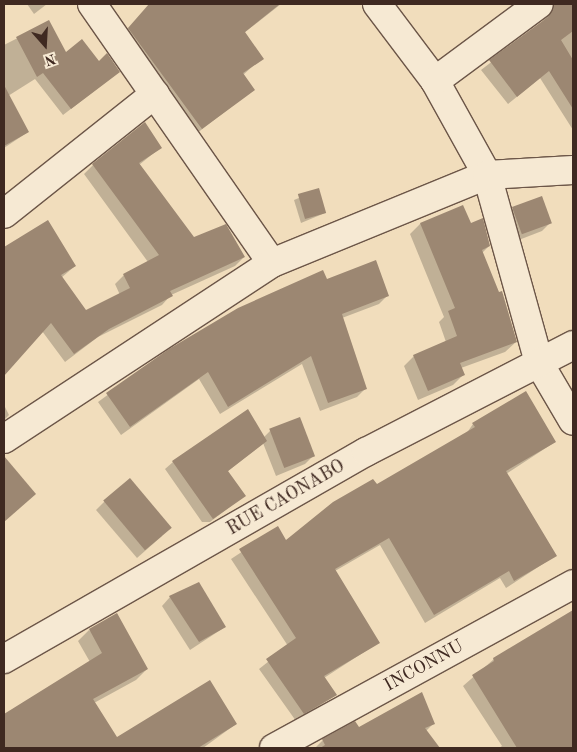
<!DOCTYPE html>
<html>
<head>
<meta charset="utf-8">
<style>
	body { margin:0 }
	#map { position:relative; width:577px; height:752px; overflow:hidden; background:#f1ddbc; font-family:"Old Standard TT",serif }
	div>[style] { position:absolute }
	.shadow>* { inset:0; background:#0003 }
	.building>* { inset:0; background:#9c8772; transform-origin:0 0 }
	.roads { filter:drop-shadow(1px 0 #6c5648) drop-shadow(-1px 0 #6c5648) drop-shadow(0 1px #6c5648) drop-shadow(0 -1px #6c5648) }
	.minor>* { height:28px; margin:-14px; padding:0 14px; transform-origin:14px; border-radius:14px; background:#f6e9d3 }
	span { translate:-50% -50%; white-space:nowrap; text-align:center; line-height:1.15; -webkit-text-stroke:5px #f6e9d3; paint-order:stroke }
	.street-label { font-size:18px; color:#3f2921 }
	.frame { position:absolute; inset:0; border:5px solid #3f2921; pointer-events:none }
	.north { position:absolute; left:20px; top:20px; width:50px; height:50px; -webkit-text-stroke:4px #f6e9d3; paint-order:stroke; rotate:161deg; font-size:14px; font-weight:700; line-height:20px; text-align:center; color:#3f2921 }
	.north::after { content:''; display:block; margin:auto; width:18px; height:22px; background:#3f2921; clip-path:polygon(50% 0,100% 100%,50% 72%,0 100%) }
</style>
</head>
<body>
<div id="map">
	<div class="shadow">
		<div style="clip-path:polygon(27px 4px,47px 4px,34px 14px)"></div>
		<div style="clip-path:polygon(150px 4px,214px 4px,217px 8px,223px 4px,281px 4px,244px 33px,262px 58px,243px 75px,253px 90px,192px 137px,119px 39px)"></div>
		<div style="clip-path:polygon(554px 4px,569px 4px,573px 9px,573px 130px,540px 78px,508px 104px,481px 70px,542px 23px)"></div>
		<div style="clip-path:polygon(49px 22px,65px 54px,119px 72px,63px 115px,35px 79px,8px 96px,28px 132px,4px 148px,4px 45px)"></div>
		<div style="clip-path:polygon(160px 148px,139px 165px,194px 239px,244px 257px,235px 266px,171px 295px,162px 305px,98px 337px,65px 362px,42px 331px,4px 375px,4px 263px,8px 258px,75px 266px,61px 278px,86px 312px,120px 295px,115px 284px,124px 275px,148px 262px,84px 174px,93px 165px)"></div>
		<div style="clip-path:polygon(318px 190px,325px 213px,301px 223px,294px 200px)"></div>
		<div style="clip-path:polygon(463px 207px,470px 224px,489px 246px,482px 253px,516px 342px,505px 352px,461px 368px,463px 375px,453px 385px,418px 400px,404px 366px,414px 356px,446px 342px,439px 322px,444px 317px,410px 234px,420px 224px)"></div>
		<div style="clip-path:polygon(513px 208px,551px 222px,542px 231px,511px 243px,504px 217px)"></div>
		<div style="clip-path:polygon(326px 281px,387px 296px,379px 304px,342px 318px,365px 389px,357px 397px,320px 411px,302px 364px,220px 414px,199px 379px,121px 435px,98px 402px,169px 350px)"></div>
		<div style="clip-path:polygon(4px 405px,9px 415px,4px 420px)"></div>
		<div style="clip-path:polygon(473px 424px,555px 442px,506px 474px,555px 556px,506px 588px,500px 578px,425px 623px,380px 545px,335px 571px,378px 643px,324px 678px,336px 695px,296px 721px,259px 669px,288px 646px,231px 559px,278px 528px,286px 542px,466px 434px)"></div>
		<div style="clip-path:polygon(270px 431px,314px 455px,305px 464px,276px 476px,263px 443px,227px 472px,244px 496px,210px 522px,202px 522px,165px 469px,173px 462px,264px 437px)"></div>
		<div style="clip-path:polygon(4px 458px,34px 494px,4px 521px)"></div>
		<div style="clip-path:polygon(105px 501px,162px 536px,137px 558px,96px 510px)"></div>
		<div style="clip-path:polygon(170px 597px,225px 627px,190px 650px,162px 606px)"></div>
		<div style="clip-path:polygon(573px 611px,573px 748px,499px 748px,502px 746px,463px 686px,494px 659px)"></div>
		<div style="clip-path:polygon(89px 630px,147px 669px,136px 680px,94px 703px,116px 738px,236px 724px,203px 748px,4px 748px,4px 715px,90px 662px,78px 641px)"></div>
		<div style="clip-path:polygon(434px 723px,426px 731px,438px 748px,315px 748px,323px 740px,359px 728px)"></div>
	</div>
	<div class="building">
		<div style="clip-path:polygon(149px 4px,280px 4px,245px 32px,264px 59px,243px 73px,255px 90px,202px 129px,128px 28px)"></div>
		<div style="clip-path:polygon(554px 4px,573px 4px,573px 31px,561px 40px,573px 60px,573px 109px,549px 71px,517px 97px,489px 60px,548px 17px)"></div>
		<div style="clip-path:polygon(49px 20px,66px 52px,82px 39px,99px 61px,107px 53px,120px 72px,71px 109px,43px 73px,37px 77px,16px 37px)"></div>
		<div style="clip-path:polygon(4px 85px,29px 132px,4px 146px)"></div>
		<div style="clip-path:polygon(145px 122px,162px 148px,139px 163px,194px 237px,226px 224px,245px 257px,170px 291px,173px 296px,109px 329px,74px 354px,51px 323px,4px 376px,4px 247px,48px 220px,76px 266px,61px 275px,86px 310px,130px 288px,123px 274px,159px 255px,92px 164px)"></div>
		<div style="left:319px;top:188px;width:26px;height:22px;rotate:74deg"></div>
		<div style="left:542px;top:196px;width:29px;height:32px;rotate:70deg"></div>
		<div style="clip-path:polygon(463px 205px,471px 223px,483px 218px,490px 246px,482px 250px,499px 292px,502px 291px,517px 342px,460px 363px,465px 375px,428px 391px,413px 355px,457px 336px,448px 311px,455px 308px,420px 223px)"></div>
		<div style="clip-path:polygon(376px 260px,389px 296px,342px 314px,367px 389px,328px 403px,311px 356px,228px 407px,208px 372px,130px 427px,106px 393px,169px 349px,238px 308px,323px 270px,327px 279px)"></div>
		<div style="clip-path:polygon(526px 391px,556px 442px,506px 471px,557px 556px,514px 581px,509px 571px,434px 615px,389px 538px,335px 569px,380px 643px,324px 676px,337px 695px,304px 714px,266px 659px,296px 638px,239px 549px,278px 526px,286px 540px,333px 502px,373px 479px,377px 484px,475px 427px,472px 423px)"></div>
		<div style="clip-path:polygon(248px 409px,267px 441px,228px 471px,246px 496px,213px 519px,172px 461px)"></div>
		<div style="left:300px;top:417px;width:42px;height:33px;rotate:69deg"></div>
		<div style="clip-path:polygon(4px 456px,36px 494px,4px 522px)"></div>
		<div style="left:130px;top:478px;width:65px;height:35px;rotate:50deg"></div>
		<div style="clip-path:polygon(199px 582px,226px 627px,199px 642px,169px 596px)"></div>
		<div style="clip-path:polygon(573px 610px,573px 748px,517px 748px,472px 675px,494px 661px,493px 658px)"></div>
		<div style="clip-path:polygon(117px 613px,148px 669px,93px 699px,117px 737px,210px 680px,237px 724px,198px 748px,4px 748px,4px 714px,102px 653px,89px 629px)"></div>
		<div style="clip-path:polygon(422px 692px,435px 724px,425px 728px,440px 748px,320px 748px,325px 745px,322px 739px,355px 721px,359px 727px)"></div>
	</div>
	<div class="roads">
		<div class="minor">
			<div style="left:92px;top:4px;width:315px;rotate:55.2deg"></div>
			<div style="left:377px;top:4px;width:96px;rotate:53deg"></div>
			<div style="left:435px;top:81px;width:107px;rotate:61deg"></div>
			<div style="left:487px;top:175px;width:195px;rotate:74.5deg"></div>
			<div style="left:539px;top:363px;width:67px;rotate:59.6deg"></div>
			<div style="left:435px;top:81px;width:129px;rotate:-36.5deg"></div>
			<div style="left:4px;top:214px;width:193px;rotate:-38.5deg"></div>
			<div style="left:4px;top:439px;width:321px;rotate:-33.3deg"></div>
			<div style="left:272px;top:263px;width:232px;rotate:-22.3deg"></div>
			<div style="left:487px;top:175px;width:86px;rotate:-3.3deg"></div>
			<div style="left:4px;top:659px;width:417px;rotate:-29.8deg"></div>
			<div style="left:366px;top:452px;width:233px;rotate:-27.3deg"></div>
			<div style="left:274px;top:748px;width:341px;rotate:-28.7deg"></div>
		</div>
	</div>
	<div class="street-label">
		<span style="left:286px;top:498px;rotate:-30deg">RUE CAONABO</span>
		<span style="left:424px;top:666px;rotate:-29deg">INCONNU</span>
	</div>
	<div class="frame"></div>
	<div class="north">N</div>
</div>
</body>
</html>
